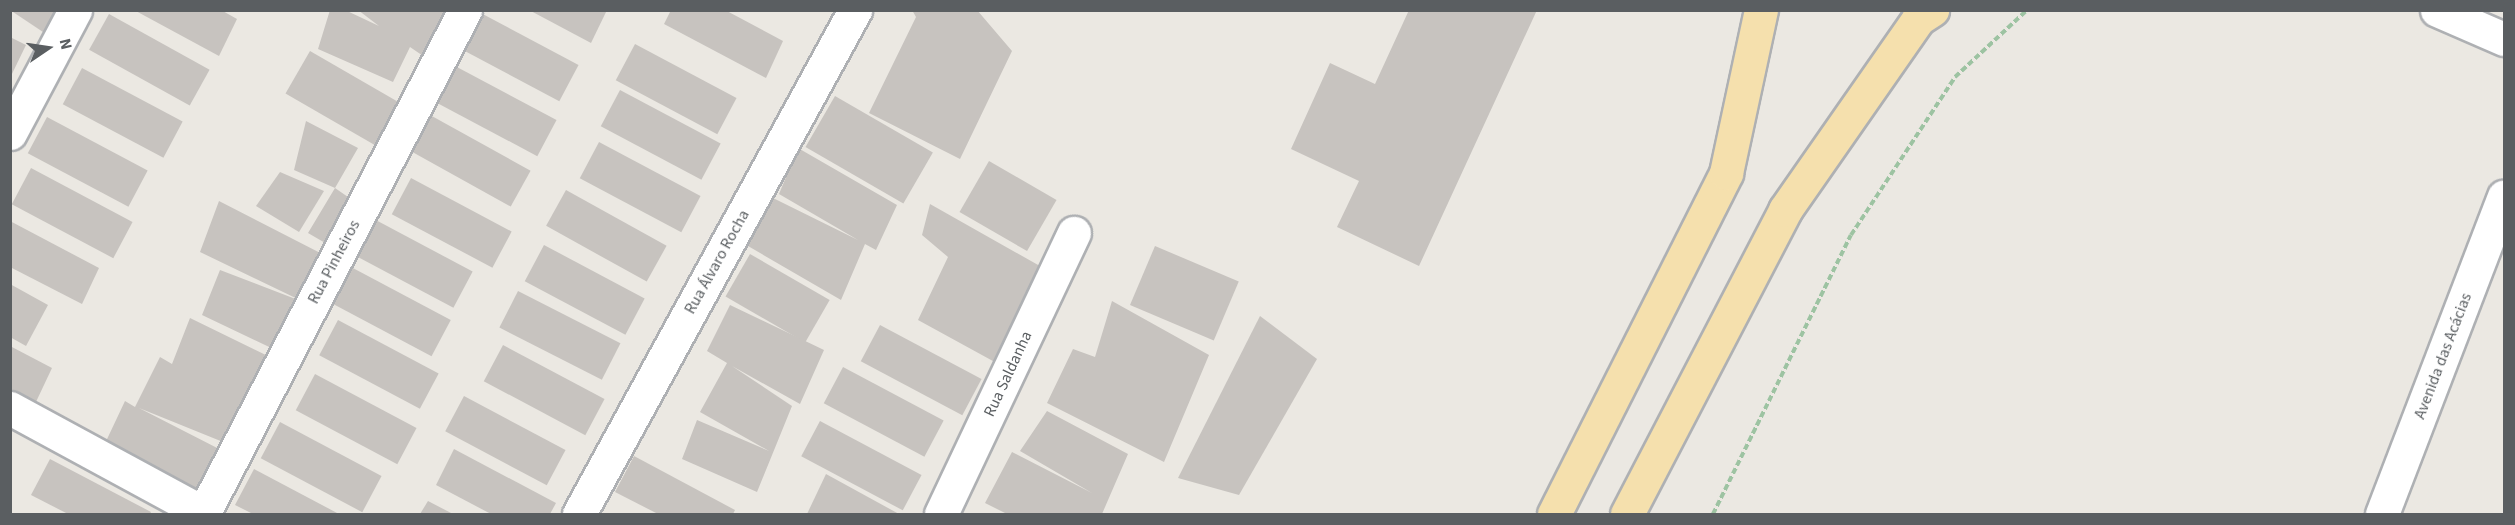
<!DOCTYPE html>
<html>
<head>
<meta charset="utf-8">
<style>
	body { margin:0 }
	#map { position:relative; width:2515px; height:525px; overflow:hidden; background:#ebe8e2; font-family:"Source Sans 3",sans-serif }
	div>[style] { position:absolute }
	.building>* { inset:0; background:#c7c3bf; transform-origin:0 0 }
	.path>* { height:4px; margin-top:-2px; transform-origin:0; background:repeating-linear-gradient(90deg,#9dc3a2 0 6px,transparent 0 9px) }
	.roads { filter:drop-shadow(2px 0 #aeb0b3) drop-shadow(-2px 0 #aeb0b3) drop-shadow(0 2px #aeb0b3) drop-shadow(0 -2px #aeb0b3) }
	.minor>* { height:33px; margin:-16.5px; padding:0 16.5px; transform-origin:16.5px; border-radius:16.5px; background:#fff }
	.major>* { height:33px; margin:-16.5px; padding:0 16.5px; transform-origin:16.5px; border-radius:16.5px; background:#f5e0ad }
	span { translate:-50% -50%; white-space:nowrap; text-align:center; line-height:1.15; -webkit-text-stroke:4.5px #fff; paint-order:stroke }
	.street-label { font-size:16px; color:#5a5e61 }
	.frame { position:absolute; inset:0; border:12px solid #5a5e61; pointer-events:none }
	.north { position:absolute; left:18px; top:18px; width:60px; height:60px; -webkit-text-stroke:4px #fff; paint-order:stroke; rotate:77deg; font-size:16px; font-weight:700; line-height:24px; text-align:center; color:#5a5e61 }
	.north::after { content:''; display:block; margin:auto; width:21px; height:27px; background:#5a5e61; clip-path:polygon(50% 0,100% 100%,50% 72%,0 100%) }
</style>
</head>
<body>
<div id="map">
	<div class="building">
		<div style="clip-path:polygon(10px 10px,58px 10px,46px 34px)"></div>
		<div style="clip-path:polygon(134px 10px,221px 10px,237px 19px,219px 56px)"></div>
		<div style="clip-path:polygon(330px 10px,345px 10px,379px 26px,358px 10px,461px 10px,429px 60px,410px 47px,393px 82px,318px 49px)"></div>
		<div style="clip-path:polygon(529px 10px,607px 10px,591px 43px)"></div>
		<div style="clip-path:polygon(671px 10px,725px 10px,783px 41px,766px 78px,664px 24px)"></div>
		<div style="clip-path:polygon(912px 10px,977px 10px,1012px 51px,960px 159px,869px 113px,916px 17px)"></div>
		<div style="clip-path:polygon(1409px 10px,1537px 10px,1419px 266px,1337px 227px,1359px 181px,1291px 149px,1330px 63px,1375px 84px)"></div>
		<div style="left:477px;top:11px;width:115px;height:41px;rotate:28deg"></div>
		<div style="left:109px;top:14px;width:115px;height:41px;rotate:29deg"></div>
		<div style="clip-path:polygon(10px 37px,26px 45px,10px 78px)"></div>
		<div style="left:635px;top:44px;width:115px;height:41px;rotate:28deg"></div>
		<div style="left:310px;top:51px;width:112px;height:49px;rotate:30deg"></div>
		<div style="left:455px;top:66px;width:115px;height:41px;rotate:28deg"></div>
		<div style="left:82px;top:68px;width:114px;height:41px;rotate:28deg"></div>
		<div style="left:620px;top:90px;width:114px;height:41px;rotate:28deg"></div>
		<div style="left:835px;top:96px;width:113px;height:59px;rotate:30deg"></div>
		<div style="left:430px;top:115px;width:115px;height:41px;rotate:29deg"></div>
		<div style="left:47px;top:117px;width:114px;height:41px;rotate:28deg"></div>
		<div style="clip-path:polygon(306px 121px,358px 148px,335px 188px,361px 206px,339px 251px,308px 233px,335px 188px,294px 170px)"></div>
		<div style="left:599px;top:142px;width:115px;height:41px;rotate:28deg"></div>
		<div style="clip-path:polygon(798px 148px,897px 205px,876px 250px,865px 244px,841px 300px,748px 246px,773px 198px,858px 240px,779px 194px)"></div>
		<div style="left:989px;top:161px;width:78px;height:59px;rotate:30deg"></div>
		<div style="left:31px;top:168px;width:115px;height:41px;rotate:28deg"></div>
		<div style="clip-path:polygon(280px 172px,324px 191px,299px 232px,256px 206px)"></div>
		<div style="left:411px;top:178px;width:114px;height:41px;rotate:28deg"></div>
		<div style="left:566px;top:190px;width:115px;height:41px;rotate:29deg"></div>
		<div style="clip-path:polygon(219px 201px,332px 259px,284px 354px,202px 315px,220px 270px,306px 303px,200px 252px)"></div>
		<div style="clip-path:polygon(930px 204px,1047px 270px,1002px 366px,918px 320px,948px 257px,922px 235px)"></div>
		<div style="left:372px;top:218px;width:114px;height:41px;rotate:28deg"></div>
		<div style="clip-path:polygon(10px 221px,99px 268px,82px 304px,10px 267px)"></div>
		<div style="left:544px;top:245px;width:114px;height:41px;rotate:28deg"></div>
		<div style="left:1155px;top:246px;width:91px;height:64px;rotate:23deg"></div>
		<div style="left:750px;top:254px;width:92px;height:49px;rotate:30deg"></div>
		<div style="left:351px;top:267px;width:113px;height:41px;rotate:28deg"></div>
		<div style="clip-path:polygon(10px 284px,48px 305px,26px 346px,10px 337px)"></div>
		<div style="left:518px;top:291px;width:115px;height:41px;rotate:27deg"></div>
		<div style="clip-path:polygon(1112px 301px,1209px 355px,1164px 462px,1047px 403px,1073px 349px,1095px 357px)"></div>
		<div style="clip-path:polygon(730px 305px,824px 350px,800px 404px,732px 366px,792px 406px,757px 492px,682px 459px,697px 420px,769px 451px,700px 412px,727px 363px,707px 351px)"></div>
		<div style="clip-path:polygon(1260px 316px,1317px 359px,1239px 495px,1178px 478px)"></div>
		<div style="clip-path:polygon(190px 318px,274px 359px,228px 444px,139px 408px,225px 452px,203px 498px,100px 454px,125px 401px,135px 407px,160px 357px,172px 364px)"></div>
		<div style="left:338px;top:320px;width:114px;height:40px;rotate:28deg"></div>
		<div style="left:880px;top:325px;width:115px;height:41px;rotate:28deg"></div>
		<div style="left:503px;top:345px;width:115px;height:41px;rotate:28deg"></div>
		<div style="clip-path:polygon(10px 346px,52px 368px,35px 404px,10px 392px)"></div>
		<div style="left:843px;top:367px;width:114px;height:41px;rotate:28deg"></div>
		<div style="left:315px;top:374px;width:115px;height:41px;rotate:28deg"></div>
		<div style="left:464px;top:396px;width:115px;height:40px;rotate:28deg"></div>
		<div style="clip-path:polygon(1047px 411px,1128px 454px,1102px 514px,1007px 514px,985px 503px,1012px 452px,1092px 493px,1020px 451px)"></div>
		<div style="left:820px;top:421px;width:115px;height:40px;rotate:28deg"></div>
		<div style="left:280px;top:422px;width:115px;height:41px;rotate:28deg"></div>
		<div style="clip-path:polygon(454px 449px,556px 503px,550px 514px,491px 514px,436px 485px)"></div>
		<div style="clip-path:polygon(634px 456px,735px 510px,733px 514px,658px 514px,615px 492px)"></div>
		<div style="clip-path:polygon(50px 459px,151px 512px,150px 514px,68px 514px,31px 495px)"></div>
		<div style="clip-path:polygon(254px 469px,339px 514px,253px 514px,235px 505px)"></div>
		<div style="clip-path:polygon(826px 474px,899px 514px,807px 514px)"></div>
		<div style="clip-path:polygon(428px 501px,453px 514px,420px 514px)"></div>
	</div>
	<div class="path">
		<div style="left:1713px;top:514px;width:311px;rotate:-63.7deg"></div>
		<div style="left:1851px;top:235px;width:189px;rotate:-56.6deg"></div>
		<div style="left:1955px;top:77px;width:98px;rotate:-42.9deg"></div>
	</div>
	<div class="roads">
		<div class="minor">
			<div style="left:2437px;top:10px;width:73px;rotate:23.4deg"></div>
			<div style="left:10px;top:133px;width:139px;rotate:-62.1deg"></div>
			<div style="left:10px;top:408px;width:220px;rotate:28.5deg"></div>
			<div style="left:203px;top:514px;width:568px;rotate:-62.53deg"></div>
			<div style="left:579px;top:514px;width:575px;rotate:-61.29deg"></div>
			<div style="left:941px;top:514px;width:311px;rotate:-64.7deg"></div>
			<div style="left:2382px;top:514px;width:340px;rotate:-69deg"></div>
		</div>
		<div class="major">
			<div style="left:1554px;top:514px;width:382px;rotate:-63.2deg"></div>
			<div style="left:1726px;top:173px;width:167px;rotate:-77.9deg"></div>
			<div style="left:1627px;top:514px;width:343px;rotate:-62.5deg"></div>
			<div style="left:1785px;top:210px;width:233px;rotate:-55.1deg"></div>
			<div style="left:1918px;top:19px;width:17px;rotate:-33deg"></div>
		</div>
	</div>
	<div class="street-label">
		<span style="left:334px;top:262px;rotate:-62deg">Rua Pinheiros</span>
		<span style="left:717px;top:262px;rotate:-61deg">Rua Álvaro Rocha</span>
		<span style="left:2443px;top:356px;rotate:-69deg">Avenida das Acácias</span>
		<span style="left:1008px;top:374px;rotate:-65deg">Rua Saldanha</span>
	</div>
	<div class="frame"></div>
	<div class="north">N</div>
</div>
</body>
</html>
